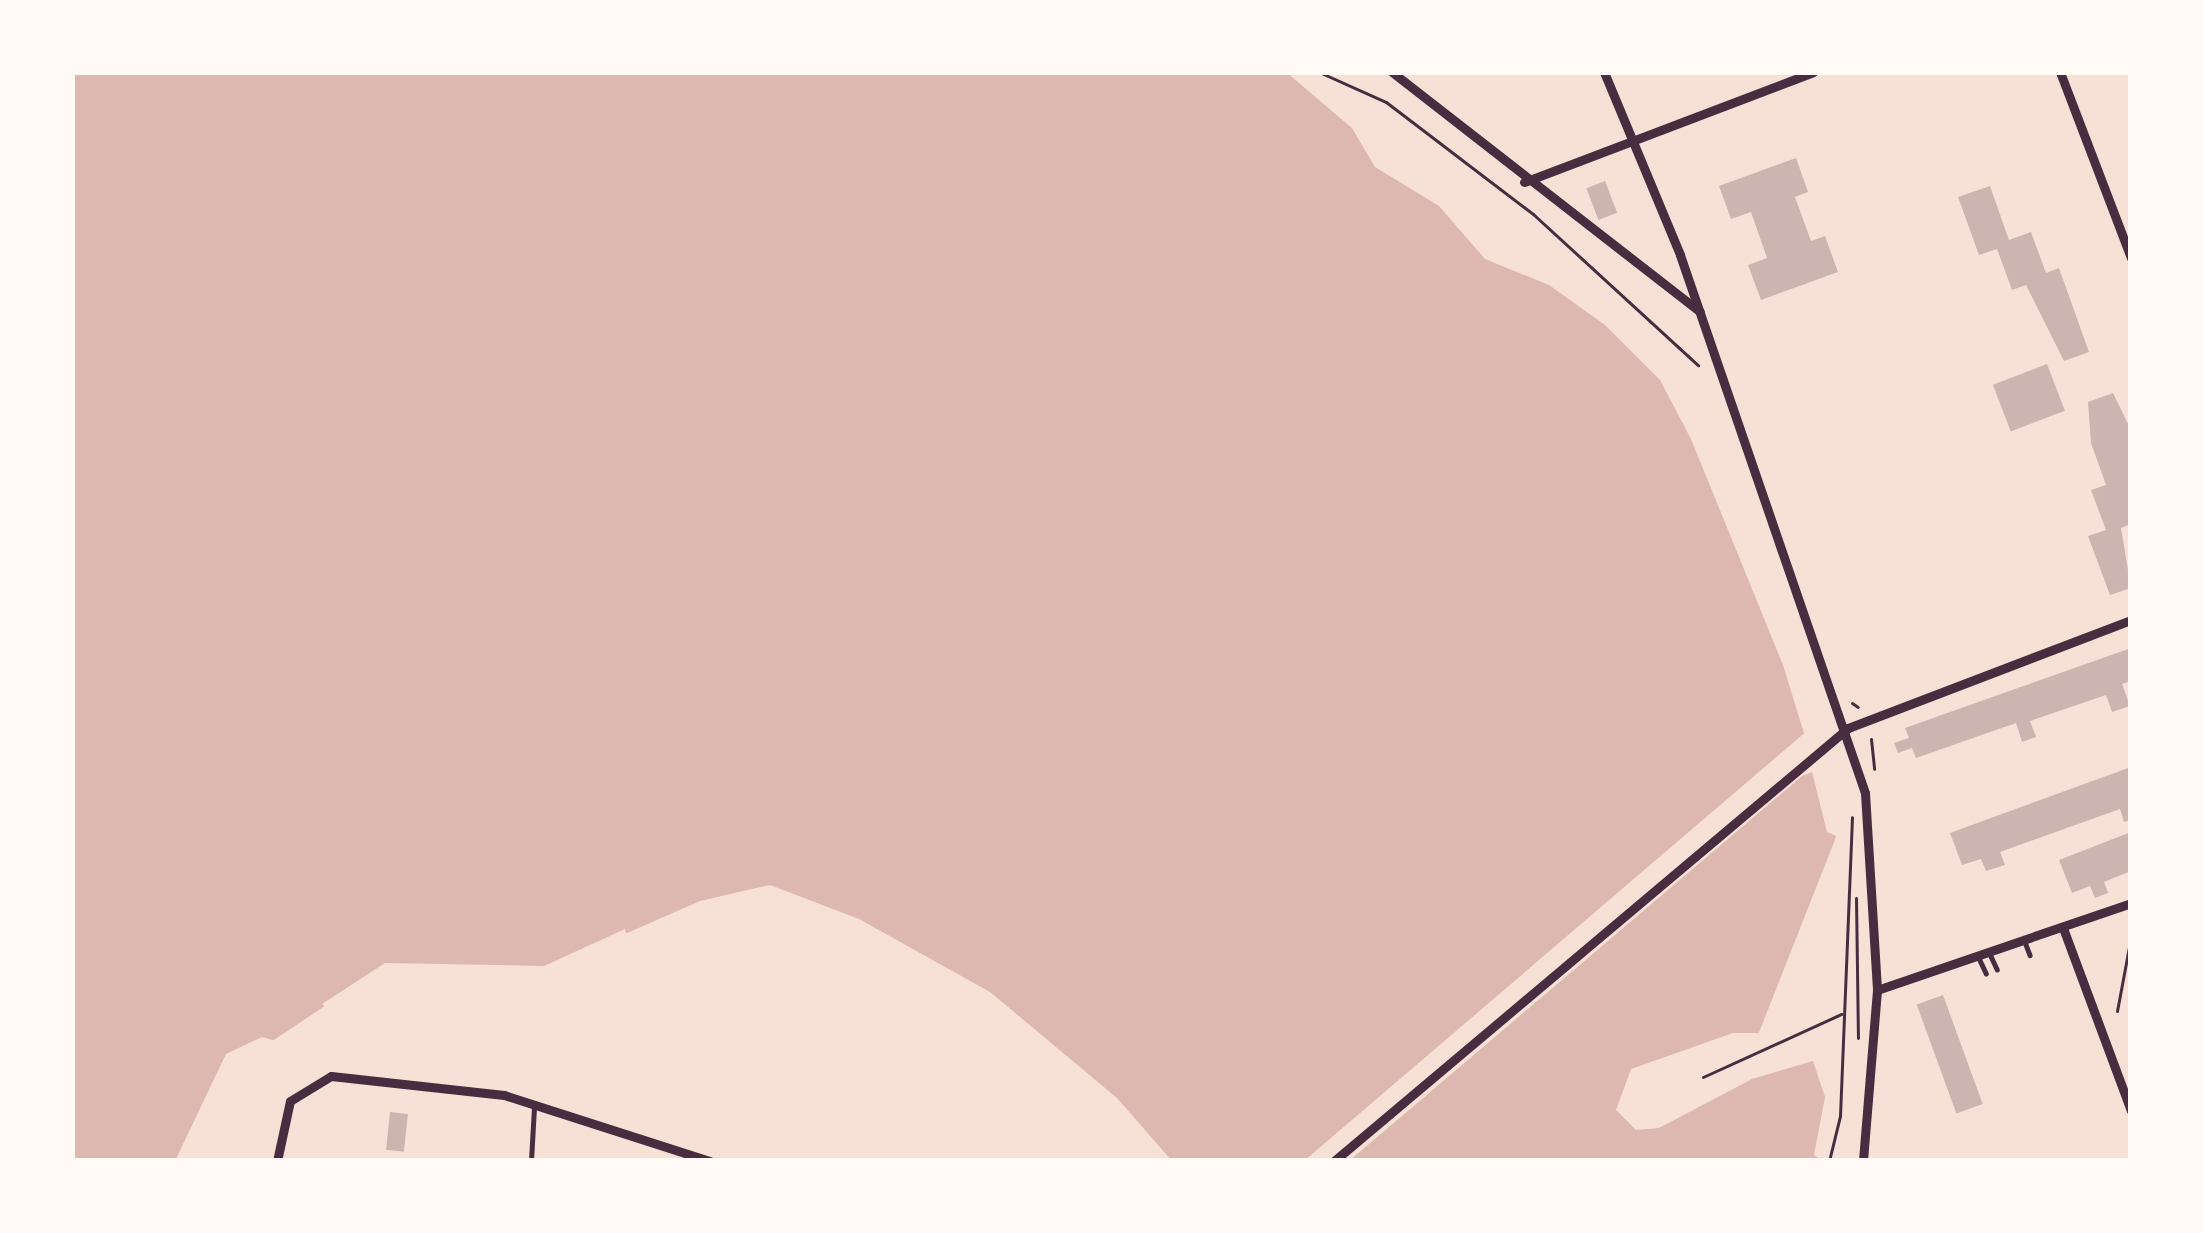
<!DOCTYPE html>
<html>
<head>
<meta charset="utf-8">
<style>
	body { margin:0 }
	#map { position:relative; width:2203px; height:1233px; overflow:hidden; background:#f7e1d7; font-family:Barlow,sans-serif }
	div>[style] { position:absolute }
	.water>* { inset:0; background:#dcb8b0 }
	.pier>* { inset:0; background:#f7e1d7 }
	.building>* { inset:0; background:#ccb4b1; transform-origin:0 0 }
	.path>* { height:3px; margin:-1.5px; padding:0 1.5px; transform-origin:1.5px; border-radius:1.5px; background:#4a2c40 }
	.service>* { height:4.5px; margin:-2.25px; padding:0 2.25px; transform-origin:2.25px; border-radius:2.25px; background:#4a2c40 }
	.minor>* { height:9px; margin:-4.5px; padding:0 4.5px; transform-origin:4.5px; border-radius:4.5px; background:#4a2c40 }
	span { translate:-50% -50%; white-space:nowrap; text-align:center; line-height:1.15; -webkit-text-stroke:12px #fffaf5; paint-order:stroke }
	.frame { position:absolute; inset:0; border:75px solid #fffaf5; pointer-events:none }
</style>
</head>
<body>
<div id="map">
	<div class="water">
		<div style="clip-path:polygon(72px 72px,1286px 72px,1352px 128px,1375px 167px,1439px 206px,1485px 259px,1549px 285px,1605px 325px,1660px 380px,1691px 439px,1783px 665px,1836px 837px,1758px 1035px,1634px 1089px,1644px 1116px,1813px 1054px,1830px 1098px,1817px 1161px,1172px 1161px,1117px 1098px,990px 992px,859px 919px,770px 885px,700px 901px,543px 970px,507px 975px,386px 965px,262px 1048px,208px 1105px,194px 1161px,72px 1161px)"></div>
	</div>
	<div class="pier">
		<div style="clip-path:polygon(1808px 730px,1842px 838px,1827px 832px,1812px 772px,1802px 776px,1349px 1161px,1304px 1161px)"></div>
		<div style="clip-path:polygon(625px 929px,628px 940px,544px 976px,507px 981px,387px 970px,329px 1011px,322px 1004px,385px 963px,544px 966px)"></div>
		<div style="clip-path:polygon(1733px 1033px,1766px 1033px,1639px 1094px,1640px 1104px,1651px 1111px,1787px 1049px,1815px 1048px,1832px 1087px,1823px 1161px,1814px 1155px,1825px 1097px,1813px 1061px,1752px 1079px,1659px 1128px,1636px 1130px,1616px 1110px,1631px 1069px)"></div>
		<div style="clip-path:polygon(262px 1037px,286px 1044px,239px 1073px,207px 1122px,212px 1141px,201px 1161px,175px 1161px,226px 1054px)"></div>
	</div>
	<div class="building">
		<div style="clip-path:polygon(1796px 158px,1808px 192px,1795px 197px,1811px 241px,1825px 236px,1838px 272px,1761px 300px,1748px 265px,1767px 258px,1751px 212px,1731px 219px,1719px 186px)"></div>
		<div style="left:1605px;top:181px;width:34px;height:20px;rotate:69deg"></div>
		<div style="clip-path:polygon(1990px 186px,2009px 240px,2031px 232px,2046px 273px,2059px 268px,2089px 352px,2064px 361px,2026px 285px,2012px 290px,1997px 249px,1979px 255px,1958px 197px)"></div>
		<div style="left:2047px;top:364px;width:50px;height:58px;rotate:69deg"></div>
		<div style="clip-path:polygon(2113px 393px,2131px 430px,2131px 524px,2121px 528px,2131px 588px,2110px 595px,2088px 536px,2106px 530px,2091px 490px,2106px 485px,2091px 443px,2088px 402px)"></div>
		<div style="clip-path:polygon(2131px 648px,2131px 681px,2122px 684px,2130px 706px,2112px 712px,2106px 695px,2030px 721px,2036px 737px,2022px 742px,2016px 723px,1916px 758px,1912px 748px,1898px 753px,1894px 743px,1909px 738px,1905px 728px)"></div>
		<div style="clip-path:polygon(2131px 767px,2131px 820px,2124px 822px,2120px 809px,2000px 852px,2005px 865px,1986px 871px,1981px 859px,1962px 865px,1950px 833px)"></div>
		<div style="clip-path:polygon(2131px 832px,2131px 871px,2104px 882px,2108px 893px,2095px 898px,2090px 886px,2072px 893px,2059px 860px)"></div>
		<div style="left:1943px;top:995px;width:116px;height:28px;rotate:70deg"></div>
		<div style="left:390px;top:1112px;width:18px;height:38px;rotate:6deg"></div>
	</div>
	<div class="path">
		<div style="left:1319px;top:72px;width:73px;rotate:24.1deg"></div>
		<div style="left:1386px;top:102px;width:185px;rotate:37.3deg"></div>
		<div style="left:1533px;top:214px;width:224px;rotate:42.5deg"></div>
		<div style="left:1852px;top:703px;width:7px;rotate:34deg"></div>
		<div style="left:1871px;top:739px;width:30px;rotate:84deg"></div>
		<div style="left:1856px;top:898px;width:140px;rotate:89.2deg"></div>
		<div style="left:2117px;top:1011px;width:76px;rotate:-79.4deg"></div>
		<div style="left:1703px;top:1077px;width:152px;rotate:-24.5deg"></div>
		<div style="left:1829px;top:1161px;width:46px;rotate:-76.3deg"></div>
		<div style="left:1840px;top:1116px;width:299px;rotate:-87.7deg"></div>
	</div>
	<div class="service">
		<div style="left:2025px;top:942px;width:14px;rotate:69deg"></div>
		<div style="left:1990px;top:954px;width:17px;rotate:65deg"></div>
		<div style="left:1979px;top:958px;width:17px;rotate:65deg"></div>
		<div style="left:531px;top:1161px;width:54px;rotate:-86.8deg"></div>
	</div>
	<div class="minor">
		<div style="left:1392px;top:72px;width:390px;rotate:37.9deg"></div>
		<div style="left:1604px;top:72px;width:198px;rotate:67.4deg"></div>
		<div style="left:1680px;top:255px;width:569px;rotate:71.02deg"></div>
		<div style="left:1865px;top:793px;width:197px;rotate:86.5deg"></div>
		<div style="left:1877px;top:990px;width:172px;rotate:94.7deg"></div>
		<div style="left:2060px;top:72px;width:199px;rotate:69.1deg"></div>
		<div style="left:1524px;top:182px;width:309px;rotate:-20.8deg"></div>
		<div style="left:2063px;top:928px;width:195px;rotate:69.6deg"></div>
		<div style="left:1877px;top:990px;width:268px;rotate:-18.9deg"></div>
		<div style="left:277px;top:1161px;width:61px;rotate:-77.8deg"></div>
		<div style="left:290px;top:1101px;width:48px;rotate:-31.4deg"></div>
		<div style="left:331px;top:1076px;width:174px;rotate:6.3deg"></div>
		<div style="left:504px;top:1095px;width:216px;rotate:17.8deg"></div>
		<div style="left:1334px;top:1161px;width:672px;rotate:-40.11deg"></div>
		<div style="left:1848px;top:728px;width:303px;rotate:-20.9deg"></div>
	</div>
	<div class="frame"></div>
</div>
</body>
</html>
